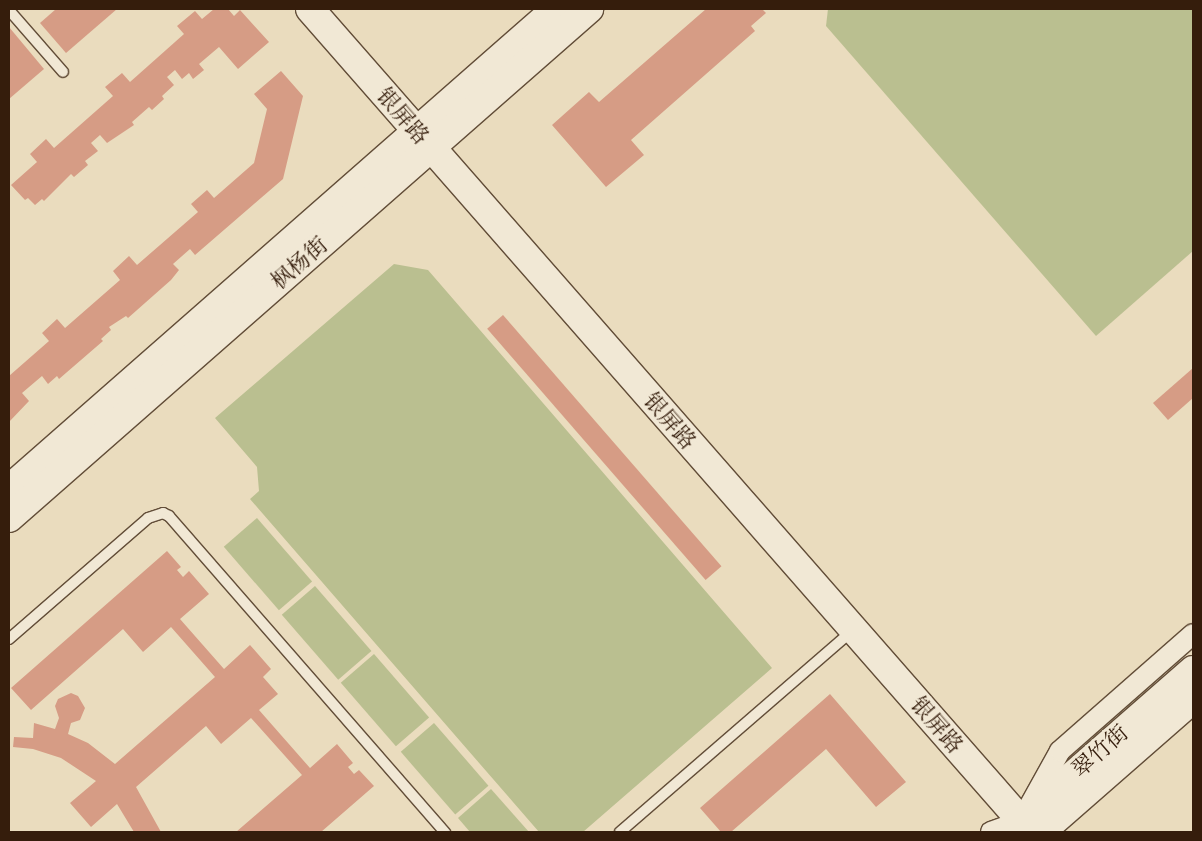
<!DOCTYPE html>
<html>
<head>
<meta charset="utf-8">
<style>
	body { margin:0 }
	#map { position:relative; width:1202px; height:841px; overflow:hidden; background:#eadcbe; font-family:"EB Garamond","Noto Serif SC",serif }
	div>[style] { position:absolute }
	.green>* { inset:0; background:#babf90; transform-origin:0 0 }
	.building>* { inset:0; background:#d69c85; transform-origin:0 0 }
	.roads { filter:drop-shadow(1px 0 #624d38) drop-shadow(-1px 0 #624d38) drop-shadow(0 1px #624d38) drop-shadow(0 -1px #624d38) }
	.lane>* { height:10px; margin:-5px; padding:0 5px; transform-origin:5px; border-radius:5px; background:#f1e8d5 }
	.street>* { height:20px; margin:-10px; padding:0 10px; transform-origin:10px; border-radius:10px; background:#f1e8d5 }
	.secondary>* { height:28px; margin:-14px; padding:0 14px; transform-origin:14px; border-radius:14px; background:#f1e8d5 }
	span { translate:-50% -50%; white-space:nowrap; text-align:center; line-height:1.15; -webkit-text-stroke:4.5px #f1e8d5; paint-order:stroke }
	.street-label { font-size:22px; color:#351d0c }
	.frame { position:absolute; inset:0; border:10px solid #351d0c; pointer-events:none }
</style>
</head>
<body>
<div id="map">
	<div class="green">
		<div style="clip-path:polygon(828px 9px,1193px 9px,1193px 251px,1096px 336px,826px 26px)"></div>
		<div style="clip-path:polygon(394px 264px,428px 270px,772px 668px,583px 832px,539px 832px,250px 499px,259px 491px,257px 467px,215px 418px)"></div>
		<div style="left:257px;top:518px;width:84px;height:44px;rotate:49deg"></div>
		<div style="left:315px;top:586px;width:86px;height:44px;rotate:49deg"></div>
		<div style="left:374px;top:654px;width:84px;height:44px;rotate:49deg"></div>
		<div style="left:434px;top:723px;width:83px;height:44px;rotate:49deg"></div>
		<div style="clip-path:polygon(491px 789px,529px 832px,470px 832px,458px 818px)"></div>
	</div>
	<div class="building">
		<div style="clip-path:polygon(56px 9px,117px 9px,66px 53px,40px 23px)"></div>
		<div style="clip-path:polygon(214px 9px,228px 9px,234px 16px,240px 10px,269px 42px,238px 69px,219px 47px,199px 64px,204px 70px,193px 79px,189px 73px,182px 79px,175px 70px,167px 77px,174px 85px,162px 96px,164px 99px,152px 110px,149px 107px,132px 122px,134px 125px,107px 143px,100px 135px,91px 143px,98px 151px,85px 161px,88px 165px,74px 177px,71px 174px,44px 201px,42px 199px,35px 205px,28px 198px,25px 200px,11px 185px,37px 162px,30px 154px,46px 139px,54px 148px,113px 96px,105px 87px,122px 73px,130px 82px,184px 34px,177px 26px,195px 11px,202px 19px)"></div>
		<div style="clip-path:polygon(706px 9px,762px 9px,766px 13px,751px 26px,755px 31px,631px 140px,644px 155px,606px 187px,552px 125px,589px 92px,599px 102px)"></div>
		<div style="clip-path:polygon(9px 27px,44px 69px,9px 99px)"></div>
		<div style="clip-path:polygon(281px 71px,303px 96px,283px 179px,195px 255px,190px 249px,173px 264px,179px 270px,171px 280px,128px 318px,126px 316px,109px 327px,111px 330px,101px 339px,103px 341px,59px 379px,57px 376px,48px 384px,42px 376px,22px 393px,29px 401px,9px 422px,9px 376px,49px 341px,42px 333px,57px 319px,65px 328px,120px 280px,113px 271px,129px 256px,137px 265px,198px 212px,191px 204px,207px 190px,214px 198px,254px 163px,267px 109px,254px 94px)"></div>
		<div style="left:503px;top:315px;width:333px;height:21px;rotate:49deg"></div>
		<div style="clip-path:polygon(1193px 368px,1193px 398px,1168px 420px,1153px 403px)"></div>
		<div style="clip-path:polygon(167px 551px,181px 567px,177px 570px,183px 577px,189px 571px,209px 594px,180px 619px,224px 669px,250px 645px,271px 669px,263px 677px,278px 694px,259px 710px,310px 768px,337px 744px,353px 763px,348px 767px,354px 774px,359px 770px,374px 786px,321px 832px,236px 832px,302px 775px,251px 718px,221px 744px,206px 726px,136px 787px,161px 832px,134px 832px,117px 804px,91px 827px,70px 803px,96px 781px,61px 758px,33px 749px,13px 747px,14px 737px,33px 738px,34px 723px,55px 729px,59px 718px,55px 706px,58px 699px,71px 693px,78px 696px,85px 708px,80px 720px,71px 723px,68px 734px,88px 743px,115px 764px,215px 677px,171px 627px,143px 652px,123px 629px,31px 710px,11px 688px)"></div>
		<div style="clip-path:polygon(830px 694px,906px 782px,876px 807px,826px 749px,731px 832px,721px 832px,700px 808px)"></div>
	</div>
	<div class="roads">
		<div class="lane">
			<div style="left:9px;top:10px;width:82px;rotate:48.9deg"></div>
			<div style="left:9px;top:639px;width:184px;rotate:-41deg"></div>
			<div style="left:148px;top:518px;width:16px;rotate:-18deg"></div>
			<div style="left:163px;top:513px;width:7px;rotate:27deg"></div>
			<div style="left:169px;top:516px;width:420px;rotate:48.9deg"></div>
			<div style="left:620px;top:832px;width:308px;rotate:-40.9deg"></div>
		</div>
		<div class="street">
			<div style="left:991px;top:832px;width:32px;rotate:-20deg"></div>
			<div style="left:1021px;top:821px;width:80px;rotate:-60.9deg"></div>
			<div style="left:1060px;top:751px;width:177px;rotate:-41.3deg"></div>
		</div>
		<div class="secondary">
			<div style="left:310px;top:9px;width:1094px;rotate:48.78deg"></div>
			<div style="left:9px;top:489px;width:728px;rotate:-41.27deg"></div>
			<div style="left:9px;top:518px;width:772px;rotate:-41.27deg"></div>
			<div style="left:1008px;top:832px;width:246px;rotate:-41.2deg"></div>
			<div style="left:1041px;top:832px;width:202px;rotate:-41.2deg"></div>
		</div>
	</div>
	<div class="street-label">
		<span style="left:403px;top:116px;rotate:49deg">银屏路</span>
		<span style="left:299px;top:263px;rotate:-41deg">枫杨街</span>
		<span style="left:670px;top:421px;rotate:49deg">银屏路</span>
		<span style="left:937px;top:725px;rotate:49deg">银屏路</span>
		<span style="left:1100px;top:751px;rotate:-41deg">翠竹街</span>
	</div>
	<div class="frame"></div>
</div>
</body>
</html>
